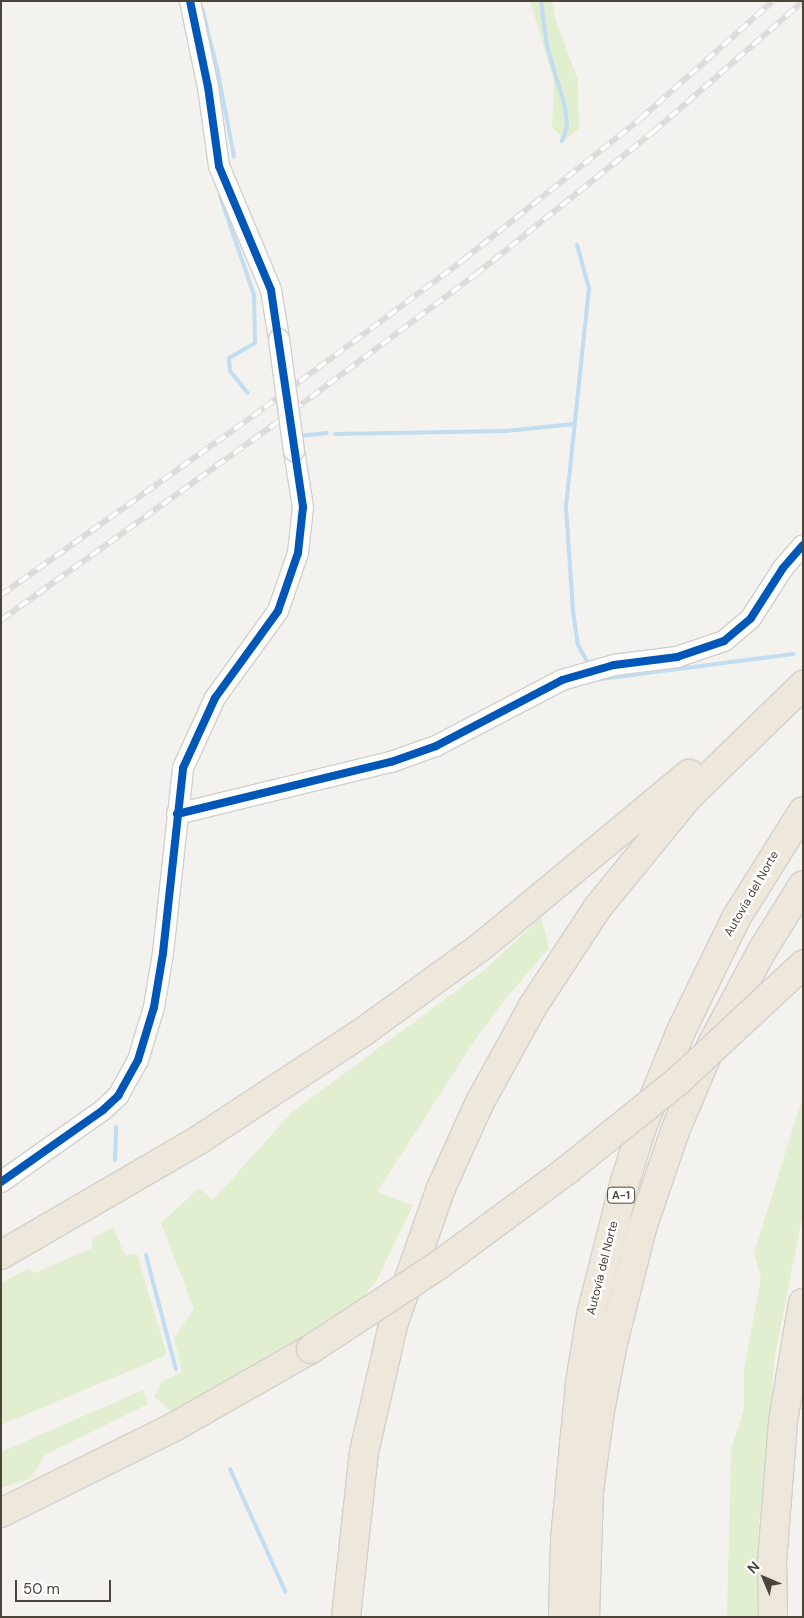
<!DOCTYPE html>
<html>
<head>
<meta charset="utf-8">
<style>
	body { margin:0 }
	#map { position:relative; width:804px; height:1618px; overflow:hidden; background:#f4f2ee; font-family:"DM Sans",sans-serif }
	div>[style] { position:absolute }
	.green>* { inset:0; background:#e1eecf }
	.stream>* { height:4px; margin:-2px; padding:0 2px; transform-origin:2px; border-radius:2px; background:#c0ddf1 }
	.roads { filter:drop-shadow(1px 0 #d2d0cb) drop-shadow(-1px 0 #d2d0cb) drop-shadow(0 1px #d2d0cb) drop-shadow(0 -1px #d2d0cb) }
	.minor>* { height:20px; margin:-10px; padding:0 10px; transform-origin:10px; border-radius:10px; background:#fdfdfc }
	.highway>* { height:28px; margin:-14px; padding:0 14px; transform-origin:14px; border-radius:14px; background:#ede8db }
	.rail>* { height:5.5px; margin-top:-2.75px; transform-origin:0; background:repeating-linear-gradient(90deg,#fff 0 11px,#dbdbda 0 22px); box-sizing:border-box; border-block:1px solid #dbdbda }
	.bridges { filter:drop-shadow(1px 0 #d2d0cb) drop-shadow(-1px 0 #d2d0cb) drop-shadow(0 1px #d2d0cb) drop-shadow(0 -1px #d2d0cb) }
	.minor-bridge>* { height:20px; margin:-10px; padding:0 10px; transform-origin:10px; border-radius:10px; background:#fdfdfc }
	.highway-bridge>* { height:28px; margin:-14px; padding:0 14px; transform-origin:14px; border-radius:14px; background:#ede8db }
	.cycleway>* { height:8px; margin:-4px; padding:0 4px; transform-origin:4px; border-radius:4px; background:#0057b8 }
	span { translate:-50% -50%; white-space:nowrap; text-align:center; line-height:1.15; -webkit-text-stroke:4.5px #fff; paint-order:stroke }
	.shield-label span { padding:1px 4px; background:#fff; border:1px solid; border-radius:4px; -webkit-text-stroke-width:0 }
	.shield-label { font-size:11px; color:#4b4439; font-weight:700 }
	.street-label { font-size:12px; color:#4b4439 }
	.frame { position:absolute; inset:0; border:2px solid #4b4439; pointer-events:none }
	.north { position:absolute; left:739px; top:1553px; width:50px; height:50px; -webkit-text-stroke:4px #fff; paint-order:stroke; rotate:315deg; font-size:14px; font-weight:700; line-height:20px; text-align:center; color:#4b4439 }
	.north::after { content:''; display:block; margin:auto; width:18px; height:22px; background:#4b4439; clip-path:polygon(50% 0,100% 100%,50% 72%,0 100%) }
	.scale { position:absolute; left:15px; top:1580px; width:96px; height:22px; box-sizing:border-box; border:2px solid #4b4439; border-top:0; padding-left:6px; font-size:15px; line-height:18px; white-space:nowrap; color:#4b4439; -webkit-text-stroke:4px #fff; paint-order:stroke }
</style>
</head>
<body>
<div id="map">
	<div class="green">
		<div style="clip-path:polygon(530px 1px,552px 1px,556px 21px,578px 80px,579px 129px,565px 140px,552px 127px,554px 81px)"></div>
		<div style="clip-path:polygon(541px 917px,549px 948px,503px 1002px,473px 1043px,377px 1192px,413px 1205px,377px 1280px,356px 1305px,172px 1411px,154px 1397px,162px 1382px,182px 1372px,174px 1337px,194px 1309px,161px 1223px,199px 1188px,213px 1200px,291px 1113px,487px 968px)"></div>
		<div style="clip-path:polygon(803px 1096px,803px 1213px,775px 1356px,758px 1537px,759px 1617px,727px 1617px,731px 1449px,744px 1409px,744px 1368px,761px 1279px,754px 1253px)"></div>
		<div style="clip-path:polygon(113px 1227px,125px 1255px,137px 1254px,167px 1355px,1px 1425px,1px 1283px,27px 1269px,35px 1273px,92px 1248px,93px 1238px)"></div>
		<div style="clip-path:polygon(143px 1390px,148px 1404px,45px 1455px,30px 1479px,1px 1488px,1px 1452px)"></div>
	</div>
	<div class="stream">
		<div style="left:541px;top:1px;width:45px;rotate:82.4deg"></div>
		<div style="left:547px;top:46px;width:64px;rotate:73.6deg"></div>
		<div style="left:565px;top:107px;width:20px;rotate:84deg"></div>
		<div style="left:567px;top:127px;width:15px;rotate:110deg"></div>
		<div style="left:202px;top:8px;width:62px;rotate:76deg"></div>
		<div style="left:217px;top:68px;width:90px;rotate:79.1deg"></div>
		<div style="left:220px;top:196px;width:105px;rotate:71deg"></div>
		<div style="left:254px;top:295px;width:48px;rotate:88.8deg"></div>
		<div style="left:255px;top:343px;width:30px;rotate:150deg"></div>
		<div style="left:229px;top:358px;width:13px;rotate:86deg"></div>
		<div style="left:230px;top:371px;width:28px;rotate:51deg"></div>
		<div style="left:577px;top:245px;width:45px;rotate:74.4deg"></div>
		<div style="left:589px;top:288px;width:221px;rotate:96deg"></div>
		<div style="left:566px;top:508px;width:103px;rotate:86.1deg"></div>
		<div style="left:573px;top:611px;width:34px;rotate:82deg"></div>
		<div style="left:578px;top:645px;width:23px;rotate:61deg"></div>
		<div style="left:335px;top:434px;width:171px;rotate:-1deg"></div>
		<div style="left:506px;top:431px;width:68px;rotate:-5.9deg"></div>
		<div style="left:299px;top:436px;width:28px;rotate:-6deg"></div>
		<div style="left:601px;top:679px;width:194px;rotate:-7.4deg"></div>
		<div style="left:115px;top:1160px;width:33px;rotate:-88deg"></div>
		<div style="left:146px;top:1255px;width:118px;rotate:75.3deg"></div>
		<div style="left:230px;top:1469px;width:134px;rotate:65.7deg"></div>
	</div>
	<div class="roads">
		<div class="minor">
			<div style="left:190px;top:1px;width:88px;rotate:78.2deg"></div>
			<div style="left:208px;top:87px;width:80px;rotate:82.1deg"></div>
			<div style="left:219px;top:166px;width:134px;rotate:67.2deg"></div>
			<div style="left:271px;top:290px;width:50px;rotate:80.7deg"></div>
			<div style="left:177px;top:814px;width:220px;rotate:-13.7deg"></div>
			<div style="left:391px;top:762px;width:48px;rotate:-19.6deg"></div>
			<div style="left:436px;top:746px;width:142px;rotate:-27.6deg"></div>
			<div style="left:562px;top:680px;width:54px;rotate:-16.1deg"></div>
			<div style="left:614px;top:665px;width:64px;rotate:-7.2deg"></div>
			<div style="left:677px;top:657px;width:50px;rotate:-18.8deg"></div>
			<div style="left:724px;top:641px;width:35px;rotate:-40deg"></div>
			<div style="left:751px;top:618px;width:59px;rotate:-57.4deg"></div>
			<div style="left:783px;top:568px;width:30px;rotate:-49deg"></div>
			<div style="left:1px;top:1182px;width:125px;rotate:-35.2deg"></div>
			<div style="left:103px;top:1110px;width:21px;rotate:-43deg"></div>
			<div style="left:118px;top:1096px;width:41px;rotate:-60.9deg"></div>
			<div style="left:138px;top:1060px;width:55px;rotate:-73.2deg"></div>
			<div style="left:154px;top:1007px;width:55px;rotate:-80.5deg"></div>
			<div style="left:163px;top:953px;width:186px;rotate:-83.8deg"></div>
			<div style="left:183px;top:768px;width:77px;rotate:-65.4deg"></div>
			<div style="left:215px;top:698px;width:107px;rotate:-54.1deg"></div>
			<div style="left:278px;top:611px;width:61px;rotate:-71deg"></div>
			<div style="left:298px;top:553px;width:46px;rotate:-83.8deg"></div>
			<div style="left:303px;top:507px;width:57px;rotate:-99.1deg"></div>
		</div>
		<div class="highway">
			<div style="left:1px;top:1255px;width:230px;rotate:-30.2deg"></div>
			<div style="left:200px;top:1139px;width:195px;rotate:-33.3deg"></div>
			<div style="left:363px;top:1032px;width:148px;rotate:-35.9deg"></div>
			<div style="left:483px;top:945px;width:268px;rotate:-39.7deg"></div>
			<div style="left:1px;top:1513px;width:195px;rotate:-26.4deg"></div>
			<div style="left:176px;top:1426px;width:155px;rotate:-29.7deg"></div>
			<div style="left:346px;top:1617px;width:166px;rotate:-83.8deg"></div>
			<div style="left:364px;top:1452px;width:130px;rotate:-77.1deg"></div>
			<div style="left:393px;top:1325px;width:145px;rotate:-70.7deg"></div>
			<div style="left:441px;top:1188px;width:94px;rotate:-65.6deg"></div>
			<div style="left:480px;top:1102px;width:110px;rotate:-61.1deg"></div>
			<div style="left:533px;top:1006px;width:118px;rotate:-56.7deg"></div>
			<div style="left:598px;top:907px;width:142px;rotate:-50.7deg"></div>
			<div style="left:688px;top:797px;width:161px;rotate:-44.2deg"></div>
			<div style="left:563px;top:1617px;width:78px;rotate:-88.5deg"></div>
			<div style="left:565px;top:1539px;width:157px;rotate:-84.5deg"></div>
			<div style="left:580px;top:1383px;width:69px;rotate:-80.8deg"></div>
			<div style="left:591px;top:1315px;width:134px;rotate:-75.8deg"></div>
			<div style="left:624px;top:1185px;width:61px;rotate:-72.8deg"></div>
			<div style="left:642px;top:1127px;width:104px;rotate:-67.9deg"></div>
			<div style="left:681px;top:1031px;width:126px;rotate:-64deg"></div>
			<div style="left:736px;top:918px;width:126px;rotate:-57.9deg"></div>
			<div style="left:585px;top:1617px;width:126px;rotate:-88.2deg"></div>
			<div style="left:589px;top:1491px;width:81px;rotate:-82.2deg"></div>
			<div style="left:600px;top:1411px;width:69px;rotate:-79.2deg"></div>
			<div style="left:613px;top:1343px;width:119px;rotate:-75.8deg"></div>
			<div style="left:642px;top:1228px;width:102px;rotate:-71.2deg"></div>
			<div style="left:675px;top:1131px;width:95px;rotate:-67deg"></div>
			<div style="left:712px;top:1044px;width:108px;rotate:-61.8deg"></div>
			<div style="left:763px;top:949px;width:75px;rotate:-58deg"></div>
			<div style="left:773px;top:1617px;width:55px;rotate:-91deg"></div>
			<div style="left:772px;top:1562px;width:141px;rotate:-85.5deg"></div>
			<div style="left:783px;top:1421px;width:120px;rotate:-80.4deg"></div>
		</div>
	</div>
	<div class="rail">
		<div style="left:1px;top:595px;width:323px;rotate:-35.4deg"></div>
		<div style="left:264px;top:408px;width:248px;rotate:-36.6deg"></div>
		<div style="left:463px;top:260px;width:226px;rotate:-38.5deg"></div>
		<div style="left:640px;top:119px;width:178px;rotate:-41.6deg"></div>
		<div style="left:1px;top:620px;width:337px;rotate:-35.6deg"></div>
		<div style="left:275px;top:424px;width:249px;rotate:-36.7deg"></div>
		<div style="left:475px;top:275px;width:228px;rotate:-38.8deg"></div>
		<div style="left:653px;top:132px;width:199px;rotate:-41.1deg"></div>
	</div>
	<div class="bridges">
		<div class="minor-bridge">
			<div style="left:279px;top:339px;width:113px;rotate:82.4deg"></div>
		</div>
		<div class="highway-bridge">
			<div style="left:311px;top:1349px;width:153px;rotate:-33.3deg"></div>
			<div style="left:439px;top:1265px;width:158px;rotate:-36.5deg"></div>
			<div style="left:566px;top:1171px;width:144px;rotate:-38.8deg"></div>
			<div style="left:678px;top:1081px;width:171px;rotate:-42.9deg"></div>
		</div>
	</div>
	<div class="cycleway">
		<div style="left:177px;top:814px;width:220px;rotate:-13.7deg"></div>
		<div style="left:391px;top:762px;width:48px;rotate:-19.6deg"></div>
		<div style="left:436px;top:746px;width:142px;rotate:-27.6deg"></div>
		<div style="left:562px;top:680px;width:54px;rotate:-16.1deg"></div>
		<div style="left:614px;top:665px;width:64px;rotate:-7.2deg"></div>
		<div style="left:677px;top:657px;width:50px;rotate:-18.8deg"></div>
		<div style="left:724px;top:641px;width:35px;rotate:-40deg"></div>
		<div style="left:751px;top:618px;width:59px;rotate:-57.4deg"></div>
		<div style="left:783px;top:568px;width:30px;rotate:-49deg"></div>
		<div style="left:1px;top:1182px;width:125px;rotate:-35.2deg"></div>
		<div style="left:103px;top:1110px;width:21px;rotate:-43deg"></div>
		<div style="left:118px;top:1096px;width:41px;rotate:-60.9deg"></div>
		<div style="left:138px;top:1060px;width:55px;rotate:-73.2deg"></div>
		<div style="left:154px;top:1007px;width:55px;rotate:-80.5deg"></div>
		<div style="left:163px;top:953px;width:186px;rotate:-83.8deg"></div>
		<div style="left:183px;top:768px;width:77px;rotate:-65.4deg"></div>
		<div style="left:215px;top:698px;width:107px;rotate:-54.1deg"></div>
		<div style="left:278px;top:611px;width:61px;rotate:-71deg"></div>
		<div style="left:298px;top:553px;width:46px;rotate:-83.8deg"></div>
		<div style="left:303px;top:507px;width:219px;rotate:-98.4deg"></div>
		<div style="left:271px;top:290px;width:134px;rotate:-112.8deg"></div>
		<div style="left:219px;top:166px;width:80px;rotate:-97.9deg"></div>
		<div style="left:208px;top:87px;width:88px;rotate:-101.8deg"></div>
	</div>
	<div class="shield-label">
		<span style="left:621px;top:1195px">A-1</span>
	</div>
	<div class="street-label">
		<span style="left:752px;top:894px;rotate:-60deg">Autovía del Norte</span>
		<span style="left:603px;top:1268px;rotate:-76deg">Autovía del Norte</span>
	</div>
	<div class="frame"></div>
	<div class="north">N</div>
	<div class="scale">50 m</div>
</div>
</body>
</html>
